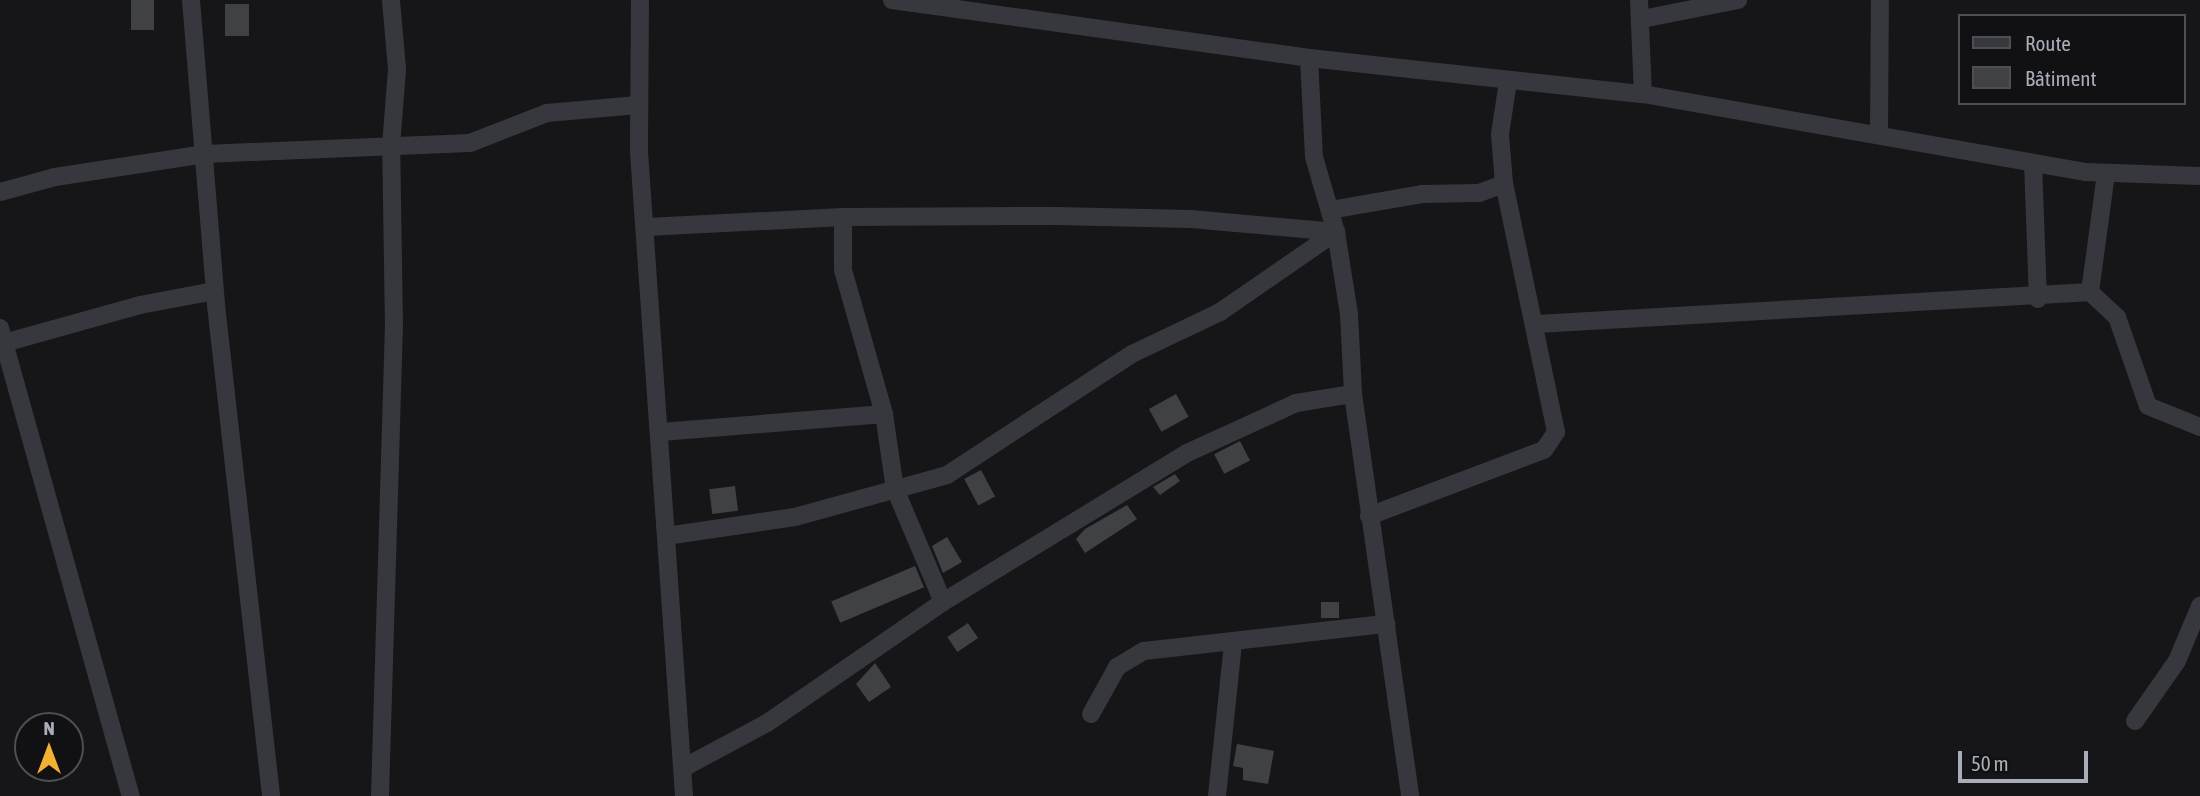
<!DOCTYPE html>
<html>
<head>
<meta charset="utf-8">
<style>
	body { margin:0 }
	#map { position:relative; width:2200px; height:796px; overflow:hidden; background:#161618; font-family:"Asap Condensed",sans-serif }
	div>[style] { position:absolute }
	.building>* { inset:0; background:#404145; transform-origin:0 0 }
	.street>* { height:18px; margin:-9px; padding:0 9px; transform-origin:9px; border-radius:9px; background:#37383d }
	span { translate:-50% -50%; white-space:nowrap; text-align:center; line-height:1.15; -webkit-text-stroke:5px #111113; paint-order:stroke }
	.legend { position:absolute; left:1958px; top:14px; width:228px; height:91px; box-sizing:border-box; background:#111113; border:2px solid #4d4f55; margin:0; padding:9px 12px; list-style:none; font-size:21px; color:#a8adb8 }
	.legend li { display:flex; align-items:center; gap:14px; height:35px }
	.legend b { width:35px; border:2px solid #4d4f55 }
	.north { position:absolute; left:14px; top:712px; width:70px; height:70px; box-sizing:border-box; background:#111113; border:2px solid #4d4f55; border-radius:50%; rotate:0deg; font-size:19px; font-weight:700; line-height:28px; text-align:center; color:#a8adb8 }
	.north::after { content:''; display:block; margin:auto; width:24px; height:32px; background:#f2b134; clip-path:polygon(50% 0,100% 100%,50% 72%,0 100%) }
	.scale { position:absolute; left:1958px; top:751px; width:130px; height:32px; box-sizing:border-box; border:4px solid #a8adb8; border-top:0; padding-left:9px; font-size:21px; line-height:24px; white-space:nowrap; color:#a8adb8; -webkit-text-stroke:5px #111113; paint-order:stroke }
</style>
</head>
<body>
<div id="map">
	<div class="building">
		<div style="left:131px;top:0;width:23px;height:30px"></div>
		<div style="left:225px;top:4px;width:24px;height:32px"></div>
		<div style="left:1176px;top:394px;width:26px;height:31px;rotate:61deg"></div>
		<div style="left:1240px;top:441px;width:22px;height:29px;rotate:63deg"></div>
		<div style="left:981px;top:470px;width:30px;height:19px;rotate:62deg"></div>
		<div style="clip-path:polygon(1175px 474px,1180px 481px,1160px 495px,1153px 487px)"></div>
		<div style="left:735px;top:486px;width:25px;height:26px;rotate:83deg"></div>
		<div style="clip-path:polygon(1127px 505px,1137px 519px,1085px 553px,1076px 539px,1085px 529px)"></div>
		<div style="clip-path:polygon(947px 537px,962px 562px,943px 573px,932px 546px)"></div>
		<div style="left:915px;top:566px;width:23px;height:91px;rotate:67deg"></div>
		<div style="left:1339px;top:602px;width:16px;height:18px;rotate:90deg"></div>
		<div style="left:968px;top:623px;width:18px;height:25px;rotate:56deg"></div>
		<div style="clip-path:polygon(875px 663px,891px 687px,869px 702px,856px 684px)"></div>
		<div style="clip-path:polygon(1237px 744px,1274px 751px,1268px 784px,1243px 780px,1243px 768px,1233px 766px)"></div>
	</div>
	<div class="street">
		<div style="left:191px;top:0;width:306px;rotate:85.3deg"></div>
		<div style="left:216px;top:305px;width:494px;rotate:83.6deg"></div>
		<div style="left:640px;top:0;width:152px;rotate:90.4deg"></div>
		<div style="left:639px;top:152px;width:646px;rotate:86deg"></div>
		<div style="left:892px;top:0;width:421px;rotate:7.9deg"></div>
		<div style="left:1309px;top:58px;width:336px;rotate:6.2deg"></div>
		<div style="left:1643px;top:94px;width:450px;rotate:10deg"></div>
		<div style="left:2086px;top:172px;width:114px;rotate:2deg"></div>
		<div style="left:1639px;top:0;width:94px;rotate:87.6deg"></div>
		<div style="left:1642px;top:19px;width:98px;rotate:-11.2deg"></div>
		<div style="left:1309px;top:58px;width:99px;rotate:87.1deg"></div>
		<div style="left:1314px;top:157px;width:78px;rotate:73.7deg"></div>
		<div style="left:1336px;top:232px;width:83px;rotate:81deg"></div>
		<div style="left:1349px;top:314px;width:80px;rotate:87.1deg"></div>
		<div style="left:1353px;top:394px;width:406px;rotate:81.9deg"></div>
		<div style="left:1879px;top:132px;width:132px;rotate:-89.6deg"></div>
		<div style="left:2033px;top:163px;width:136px;rotate:87.9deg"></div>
		<div style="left:0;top:192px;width:57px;rotate:-15.3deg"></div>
		<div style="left:55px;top:177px;width:152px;rotate:-8.7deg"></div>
		<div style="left:205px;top:154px;width:265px;rotate:-2.4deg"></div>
		<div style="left:470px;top:143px;width:83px;rotate:-21.3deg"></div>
		<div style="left:547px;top:113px;width:91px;rotate:-5deg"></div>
		<div style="left:1330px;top:210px;width:93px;rotate:-9.9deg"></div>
		<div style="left:1422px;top:194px;width:57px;rotate:-1deg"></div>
		<div style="left:1479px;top:193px;width:27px;rotate:-20deg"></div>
		<div style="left:843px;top:217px;width:53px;rotate:90deg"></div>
		<div style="left:843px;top:270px;width:150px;rotate:74.1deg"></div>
		<div style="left:884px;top:414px;width:76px;rotate:81.7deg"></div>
		<div style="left:895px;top:489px;width:123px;rotate:67deg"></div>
		<div style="left:647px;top:227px;width:196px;rotate:-2.9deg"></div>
		<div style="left:843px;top:217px;width:213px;rotate:-0.3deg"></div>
		<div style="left:1056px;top:216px;width:135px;rotate:1.3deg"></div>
		<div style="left:1191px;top:219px;width:146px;rotate:5.1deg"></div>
		<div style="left:2090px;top:292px;width:37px;rotate:43deg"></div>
		<div style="left:2117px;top:317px;width:94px;rotate:70.8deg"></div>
		<div style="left:2148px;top:406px;width:56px;rotate:22deg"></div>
		<div style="left:1537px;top:324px;width:554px;rotate:-3.31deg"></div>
		<div style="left:2090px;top:292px;width:119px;rotate:-82.3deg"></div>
		<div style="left:0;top:328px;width:486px;rotate:74.4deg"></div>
		<div style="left:4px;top:343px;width:141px;rotate:-15.6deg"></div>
		<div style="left:140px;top:305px;width:75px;rotate:-10.7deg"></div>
		<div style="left:661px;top:432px;width:224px;rotate:-4.6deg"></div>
		<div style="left:1369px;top:516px;width:187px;rotate:-20.7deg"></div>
		<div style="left:1544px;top:450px;width:22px;rotate:-56deg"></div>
		<div style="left:1556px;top:432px;width:253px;rotate:-101.8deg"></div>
		<div style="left:1504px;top:184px;width:50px;rotate:-94.6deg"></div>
		<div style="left:1500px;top:134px;width:53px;rotate:-81.3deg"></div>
		<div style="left:666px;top:536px;width:130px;rotate:-8.4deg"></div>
		<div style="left:795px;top:517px;width:158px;rotate:-15.4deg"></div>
		<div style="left:947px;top:475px;width:221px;rotate:-33.2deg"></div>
		<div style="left:1132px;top:354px;width:98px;rotate:-25.5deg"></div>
		<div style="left:1220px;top:312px;width:141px;rotate:-34.6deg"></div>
		<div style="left:1091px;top:714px;width:54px;rotate:-61deg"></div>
		<div style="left:1117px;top:667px;width:31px;rotate:-31deg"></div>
		<div style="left:1144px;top:651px;width:244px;rotate:-6.4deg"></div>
		<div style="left:2135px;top:721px;width:73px;rotate:-55deg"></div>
		<div style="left:2177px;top:661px;width:60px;rotate:-67.3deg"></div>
		<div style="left:683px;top:768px;width:95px;rotate:-28.2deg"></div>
		<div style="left:767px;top:723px;width:214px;rotate:-34.5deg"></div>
		<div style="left:943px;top:602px;width:286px;rotate:-31.4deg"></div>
		<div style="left:1187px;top:453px;width:120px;rotate:-24.6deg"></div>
		<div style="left:1296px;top:403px;width:58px;rotate:-9deg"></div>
		<div style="left:380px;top:796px;width:469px;rotate:-88.3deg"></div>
		<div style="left:394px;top:327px;width:181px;rotate:-90.9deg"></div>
		<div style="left:391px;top:146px;width:77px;rotate:-85.5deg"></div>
		<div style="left:397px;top:69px;width:69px;rotate:-95deg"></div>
		<div style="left:1217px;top:796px;width:153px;rotate:-84deg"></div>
	</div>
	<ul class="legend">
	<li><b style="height:9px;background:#37383d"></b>Route</li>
	<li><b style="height:19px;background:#404145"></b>Bâtiment</li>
	</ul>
	<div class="north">N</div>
	<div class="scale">50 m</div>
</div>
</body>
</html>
